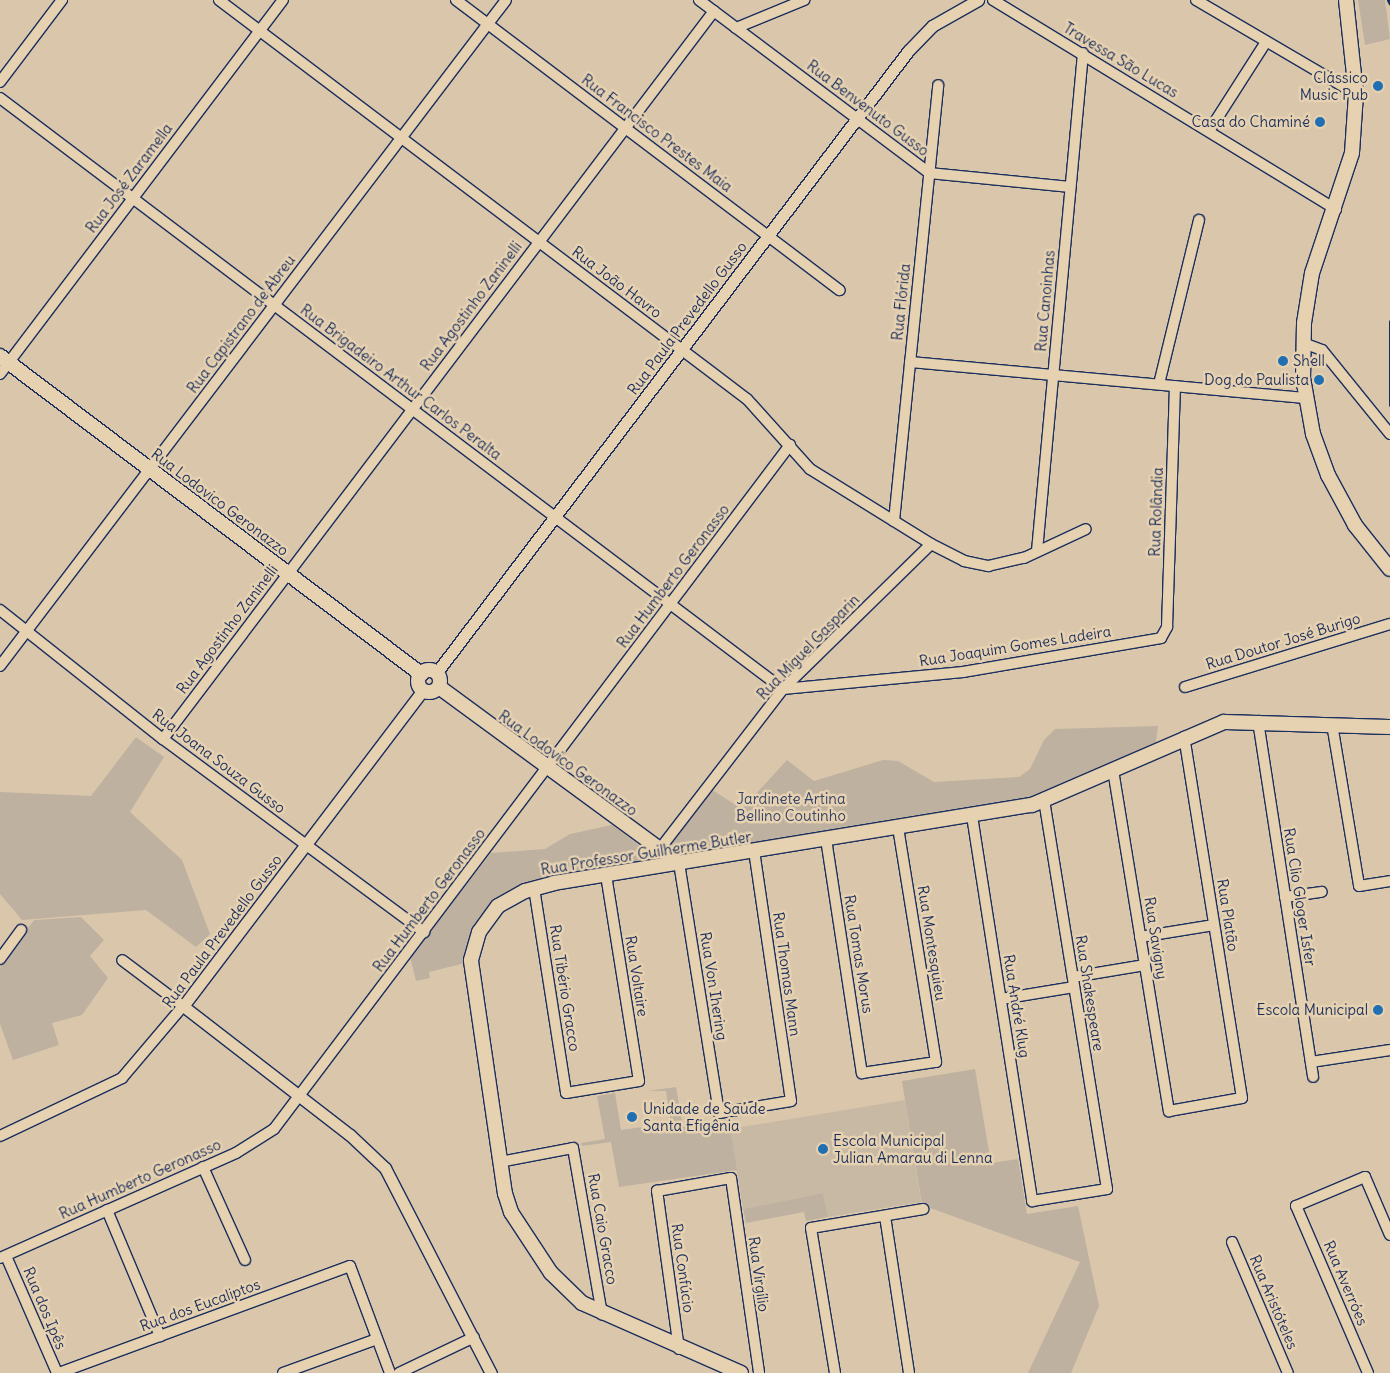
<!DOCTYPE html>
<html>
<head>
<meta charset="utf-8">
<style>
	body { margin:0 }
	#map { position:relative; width:1390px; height:1373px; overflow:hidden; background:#dac7ab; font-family:Delius,sans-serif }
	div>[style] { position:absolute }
	.built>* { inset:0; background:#c8b9a4 }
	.green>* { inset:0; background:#beb1a0 }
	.roads { filter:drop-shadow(1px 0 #1b2f5e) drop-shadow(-1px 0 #1b2f5e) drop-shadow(0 1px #1b2f5e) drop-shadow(0 -1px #1b2f5e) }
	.minor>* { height:10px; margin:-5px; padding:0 5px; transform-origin:5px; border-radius:5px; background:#e6d1b0 }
	.tertiary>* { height:11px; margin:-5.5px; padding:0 5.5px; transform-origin:5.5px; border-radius:5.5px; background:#e6d1b0 }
	.secondary>* { height:14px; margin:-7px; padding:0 7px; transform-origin:7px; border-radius:7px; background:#e6d1b0 }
	.secondary>.ring { margin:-7px; padding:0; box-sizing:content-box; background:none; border:14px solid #e6d1b0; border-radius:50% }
	.rail>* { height:3px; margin:-1.5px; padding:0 1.5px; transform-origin:1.5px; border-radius:1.5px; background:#1b2f5e }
	.dots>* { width:14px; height:14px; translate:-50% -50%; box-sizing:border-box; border:2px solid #e6d1b0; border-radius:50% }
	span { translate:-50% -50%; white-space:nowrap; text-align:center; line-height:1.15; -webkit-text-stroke:5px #e6d1b0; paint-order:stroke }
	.street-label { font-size:15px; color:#1b2f5e }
	.poi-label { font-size:15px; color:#1b2f5e }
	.right { translate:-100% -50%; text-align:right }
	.left { translate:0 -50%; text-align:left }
	.park-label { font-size:15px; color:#334268 }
</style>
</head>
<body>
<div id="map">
	<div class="built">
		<div style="clip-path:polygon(905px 1100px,921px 1202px,828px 1217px,823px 1193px,743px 1209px,730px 1129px)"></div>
	</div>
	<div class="green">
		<div style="clip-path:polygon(1358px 0,1385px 0,1390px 39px,1365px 45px)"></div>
		<div style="clip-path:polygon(1158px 726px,1156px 742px,1039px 797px,682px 858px,667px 848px,711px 789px,742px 809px,787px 760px,814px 781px,883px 760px,898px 761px,934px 782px,1019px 777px,1030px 769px,1044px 740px,1055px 729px)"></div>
		<div style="clip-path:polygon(136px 737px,164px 757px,130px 812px,182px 860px,210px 934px,196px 947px,146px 910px,22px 920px,0 894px,0 792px,91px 796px)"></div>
		<div style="clip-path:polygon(612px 825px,660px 861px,518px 887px,483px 914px,469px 939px,465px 963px,429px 972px,430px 978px,416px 981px,410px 957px,491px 853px,545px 849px,570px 834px)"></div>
		<div style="clip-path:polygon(81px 917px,104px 940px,90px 956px,108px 978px,82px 1015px,52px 1023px,59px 1045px,13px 1060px,0 1024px,0 968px,34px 920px)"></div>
		<div style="clip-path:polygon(975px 1069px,991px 1163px,1018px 1159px,1027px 1214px,1078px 1206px,1099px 1306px,1071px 1373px,1028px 1373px,1080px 1262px,922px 1205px,902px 1081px)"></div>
		<div style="clip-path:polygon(676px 1087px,683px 1127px,729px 1120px,737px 1170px,619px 1187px,611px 1142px,582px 1146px,581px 1143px,605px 1139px,597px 1096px,615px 1093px,621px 1130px,671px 1123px,666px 1091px,648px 1091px)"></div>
		<div style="clip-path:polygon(823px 1193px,828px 1217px,806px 1221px,804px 1212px,746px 1223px,743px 1209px)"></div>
	</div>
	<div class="roads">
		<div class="minor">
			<div style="left:219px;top:0;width:662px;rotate:37.08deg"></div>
			<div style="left:747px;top:399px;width:94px;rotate:48deg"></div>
			<div style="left:810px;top:469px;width:142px;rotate:31.8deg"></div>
			<div style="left:931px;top:544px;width:37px;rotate:27deg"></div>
			<div style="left:964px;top:561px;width:25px;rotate:12deg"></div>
			<div style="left:988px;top:566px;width:37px;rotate:-13deg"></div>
			<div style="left:1024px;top:558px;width:68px;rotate:-25.1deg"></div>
			<div style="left:456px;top:0;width:481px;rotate:37.1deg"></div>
			<div style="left:699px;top:0;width:288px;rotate:36.9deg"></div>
			<div style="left:929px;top:173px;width:142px;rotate:5.7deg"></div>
			<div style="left:993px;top:0;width:402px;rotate:31.4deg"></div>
			<div style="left:1196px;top:0;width:186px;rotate:30.4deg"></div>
			<div style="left:736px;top:28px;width:74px;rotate:-22.4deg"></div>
			<div style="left:0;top:82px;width:103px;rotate:-52.9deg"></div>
			<div style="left:0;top:98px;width:981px;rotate:37.05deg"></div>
			<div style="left:783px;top:689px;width:181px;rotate:-5.4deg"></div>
			<div style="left:963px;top:672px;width:201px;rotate:-9.7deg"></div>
			<div style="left:1161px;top:638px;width:13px;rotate:-61deg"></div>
			<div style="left:1167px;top:627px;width:241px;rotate:-88.1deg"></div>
			<div style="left:1209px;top:131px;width:106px;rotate:-57.4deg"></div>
			<div style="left:1303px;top:343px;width:20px;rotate:20deg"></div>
			<div style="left:1322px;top:350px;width:108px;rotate:51deg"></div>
			<div style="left:910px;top:362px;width:397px;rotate:5.2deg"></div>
			<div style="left:0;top:374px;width:469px;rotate:-52.9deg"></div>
			<div style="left:1159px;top:384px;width:169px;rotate:-76.3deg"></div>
			<div style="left:894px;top:521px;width:438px;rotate:-84.2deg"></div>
			<div style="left:1037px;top:551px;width:500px;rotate:-84.72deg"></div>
			<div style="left:0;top:610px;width:208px;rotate:38.4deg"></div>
			<div style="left:163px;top:739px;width:325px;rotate:36.5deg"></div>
			<div style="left:0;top:666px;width:836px;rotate:-52.77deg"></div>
			<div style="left:1185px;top:687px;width:214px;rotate:-17.1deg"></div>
			<div style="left:1258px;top:721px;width:360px;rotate:81.2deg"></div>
			<div style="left:1332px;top:724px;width:164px;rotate:80.5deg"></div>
			<div style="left:1359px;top:886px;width:31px;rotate:-9deg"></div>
			<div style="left:163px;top:739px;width:913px;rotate:-52.88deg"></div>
			<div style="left:1113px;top:770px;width:346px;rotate:80.7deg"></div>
			<div style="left:1169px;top:1111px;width:74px;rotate:-10.1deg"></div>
			<div style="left:1242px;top:1098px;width:366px;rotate:-99.1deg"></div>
			<div style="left:972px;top:816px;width:390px;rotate:81.1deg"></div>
			<div style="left:1032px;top:1201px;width:76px;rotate:-9.1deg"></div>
			<div style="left:1107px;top:1189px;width:392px;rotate:-99.2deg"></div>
			<div style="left:826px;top:839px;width:237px;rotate:81.3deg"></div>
			<div style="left:862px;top:1073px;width:75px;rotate:-8.5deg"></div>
			<div style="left:936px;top:1062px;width:237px;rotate:-99.2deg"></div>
			<div style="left:659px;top:850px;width:203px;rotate:-52.4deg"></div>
			<div style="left:783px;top:689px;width:207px;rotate:-44.4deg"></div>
			<div style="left:679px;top:863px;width:253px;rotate:80.9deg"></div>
			<div style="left:719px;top:1113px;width:73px;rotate:-9.5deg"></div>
			<div style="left:791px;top:1101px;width:253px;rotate:-98.4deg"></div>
			<div style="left:534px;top:888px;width:207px;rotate:81.1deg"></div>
			<div style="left:566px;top:1093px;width:74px;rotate:-9.3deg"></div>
			<div style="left:639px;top:1081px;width:209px;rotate:-99.1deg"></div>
			<div style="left:1285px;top:897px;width:37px;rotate:-8deg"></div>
			<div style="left:1140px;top:937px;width:75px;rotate:-9.2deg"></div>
			<div style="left:0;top:959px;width:36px;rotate:-54deg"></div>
			<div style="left:1073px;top:977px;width:73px;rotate:-9.5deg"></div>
			<div style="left:1001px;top:999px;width:74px;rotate:-9.3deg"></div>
			<div style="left:1311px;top:1062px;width:80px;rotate:-8.6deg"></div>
			<div style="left:0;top:1136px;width:135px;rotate:-25.4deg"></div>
			<div style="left:122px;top:1078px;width:94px;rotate:-49.7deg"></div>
			<div style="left:183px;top:1006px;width:76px;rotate:-143deg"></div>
			<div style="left:500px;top:1162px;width:74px;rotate:-10.9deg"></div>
			<div style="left:573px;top:1148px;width:169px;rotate:80.1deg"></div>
			<div style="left:203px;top:1167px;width:102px;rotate:65.7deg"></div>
			<div style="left:107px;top:1210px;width:137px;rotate:67.2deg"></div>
			<div style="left:885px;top:1216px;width:159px;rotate:81.3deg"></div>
			<div style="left:1232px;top:1242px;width:142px;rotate:66.9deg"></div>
			<div style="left:6px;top:1256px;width:128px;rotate:66.4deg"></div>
			<div style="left:0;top:1258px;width:258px;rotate:-24deg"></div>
			<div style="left:236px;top:1153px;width:45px;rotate:-32.3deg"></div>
			<div style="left:274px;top:1129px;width:857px;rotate:-52.97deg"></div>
			<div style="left:679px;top:1349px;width:160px;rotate:-97.9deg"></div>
			<div style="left:657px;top:1191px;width:75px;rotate:-10deg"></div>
			<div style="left:731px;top:1178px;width:197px;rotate:81.8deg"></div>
			<div style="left:59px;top:1373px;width:310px;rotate:-20.2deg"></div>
			<div style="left:350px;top:1266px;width:114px;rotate:69.5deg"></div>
			<div style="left:283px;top:1373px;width:100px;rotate:-19.9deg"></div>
			<div style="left:399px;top:1373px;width:83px;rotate:-25.6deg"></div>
			<div style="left:835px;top:1373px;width:147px;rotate:-99.4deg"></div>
			<div style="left:811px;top:1228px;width:114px;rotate:-9.6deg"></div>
			<div style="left:1368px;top:1373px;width:182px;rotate:-113.3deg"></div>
			<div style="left:1296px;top:1206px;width:75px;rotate:-22.8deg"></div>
			<div style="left:1365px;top:1177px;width:63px;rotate:66.7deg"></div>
		</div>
		<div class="tertiary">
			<div style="left:437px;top:672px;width:779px;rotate:-52.82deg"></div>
			<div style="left:908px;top:51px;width:35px;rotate:-46deg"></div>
			<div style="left:932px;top:26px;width:53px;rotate:-29.5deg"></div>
			<div style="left:423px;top:690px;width:397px;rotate:127.2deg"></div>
			<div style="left:183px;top:1006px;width:211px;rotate:37.7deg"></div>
			<div style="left:350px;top:1135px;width:48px;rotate:43.3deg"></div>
			<div style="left:385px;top:1168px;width:231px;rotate:62.7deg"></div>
		</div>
		<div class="secondary">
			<div style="left:1346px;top:0;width:95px;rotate:83.9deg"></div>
			<div style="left:1356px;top:94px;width:59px;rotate:93.9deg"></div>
			<div style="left:1352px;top:153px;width:126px;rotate:108.4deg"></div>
			<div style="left:1312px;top:273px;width:51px;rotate:99.1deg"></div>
			<div style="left:1304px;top:323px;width:55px;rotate:91deg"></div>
			<div style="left:1303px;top:378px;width:57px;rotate:79.9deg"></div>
			<div style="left:1313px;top:434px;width:44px;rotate:69.9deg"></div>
			<div style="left:1328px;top:475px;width:57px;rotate:61.6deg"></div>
			<div style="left:1355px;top:525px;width:56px;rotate:51.5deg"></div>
			<div style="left:0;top:356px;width:528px;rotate:37.07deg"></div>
			<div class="ring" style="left:418px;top:670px;width:8px;height:8px"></div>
			<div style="left:439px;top:687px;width:298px;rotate:36.3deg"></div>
			<div style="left:741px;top:1373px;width:174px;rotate:-156.2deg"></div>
			<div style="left:582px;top:1303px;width:43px;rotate:-135.9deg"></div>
			<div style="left:551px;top:1273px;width:73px;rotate:-123.3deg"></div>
			<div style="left:511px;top:1212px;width:19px;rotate:-108deg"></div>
			<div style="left:505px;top:1194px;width:236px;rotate:-98.3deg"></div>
			<div style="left:471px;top:960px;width:29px;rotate:-74deg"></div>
			<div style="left:479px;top:932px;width:32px;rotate:-54deg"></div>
			<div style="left:498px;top:906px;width:31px;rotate:-29deg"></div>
			<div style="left:525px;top:891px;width:30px;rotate:-15deg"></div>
			<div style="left:554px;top:883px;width:484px;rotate:-9.3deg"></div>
			<div style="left:1032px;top:805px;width:209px;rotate:-23.4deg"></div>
			<div style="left:1224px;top:722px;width:166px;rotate:1.7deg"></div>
		</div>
	</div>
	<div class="rail">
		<div style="left:1388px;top:0;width:4px;rotate:63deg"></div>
		<div style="left:1390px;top:321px;width:84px;rotate:90deg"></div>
	</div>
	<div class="dots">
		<div style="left:1378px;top:86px;background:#1f6fb2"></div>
		<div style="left:1320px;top:122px;background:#1f6fb2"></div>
		<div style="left:1283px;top:361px;background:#1f6fb2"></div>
		<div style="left:1319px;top:380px;background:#1f6fb2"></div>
		<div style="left:1378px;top:1010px;background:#1f6fb2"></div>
		<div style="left:632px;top:1117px;background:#1f6fb2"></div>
		<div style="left:823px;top:1149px;background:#1f6fb2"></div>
	</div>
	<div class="street-label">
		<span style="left:1121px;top:60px;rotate:31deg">Travessa São Lucas</span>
		<span style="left:868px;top:108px;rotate:37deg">Rua Benvenuto Gusso</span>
		<span style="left:657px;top:133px;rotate:37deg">Rua Francisco Prestes Maia</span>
		<span style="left:129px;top:178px;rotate:-53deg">Rua José Zaramella</span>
		<span style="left:617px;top:282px;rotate:37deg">Rua João Havro</span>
		<span style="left:1045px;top:301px;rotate:-85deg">Rua Canoinhas</span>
		<span style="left:901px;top:302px;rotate:-84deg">Rua Flórida</span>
		<span style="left:471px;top:306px;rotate:-53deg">Rua Agostinho Zaninelli</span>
		<span style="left:687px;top:318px;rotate:-53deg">Rua Paula Prevedello Gusso</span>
		<span style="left:241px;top:324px;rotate:-53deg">Rua Capistrano de Abreu</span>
		<span style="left:401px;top:382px;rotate:37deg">Rua Brigadeiro Arthur Carlos Peralta</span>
		<span style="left:220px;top:502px;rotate:37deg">Rua Lodovico Geronazzo</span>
		<span style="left:1156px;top:512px;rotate:-88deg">Rua Rolândia</span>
		<span style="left:673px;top:576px;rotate:-53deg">Rua Humberto Geronasso</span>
		<span style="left:227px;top:629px;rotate:-53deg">Rua Agostinho Zaninelli</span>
		<span style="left:1283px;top:641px;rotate:-17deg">Rua Doutor José Burigo</span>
		<span style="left:1015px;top:646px;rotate:-9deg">Rua Joaquim Gomes Ladeira</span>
		<span style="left:808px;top:647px;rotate:-46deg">Rua Miguel Gasparin</span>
		<span style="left:219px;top:761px;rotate:37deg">Rua Joana Souza Gusso</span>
		<span style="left:568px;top:763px;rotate:36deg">Rua Lodovico Geronazzo</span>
		<span style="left:646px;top:853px;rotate:-9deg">Rua Professor Guilherme Butler</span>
		<span style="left:1300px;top:897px;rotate:81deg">Rua Clio Gloger Isfer</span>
		<span style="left:429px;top:900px;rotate:-53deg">Rua Humberto Geronasso</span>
		<span style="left:1228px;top:915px;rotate:81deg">Rua Platão</span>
		<span style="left:222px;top:931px;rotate:-53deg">Rua Paula Prevedello Gusso</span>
		<span style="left:1156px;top:938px;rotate:81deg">Rua Savigny</span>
		<span style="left:932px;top:943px;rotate:81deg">Rua Montesquieu</span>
		<span style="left:859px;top:954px;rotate:81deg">Rua Tomas Morus</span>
		<span style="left:787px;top:974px;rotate:82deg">Rua Thomas Mann</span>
		<span style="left:637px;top:976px;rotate:81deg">Rua Voltaire</span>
		<span style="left:714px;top:986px;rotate:81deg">Rua Von Ihering</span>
		<span style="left:565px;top:988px;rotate:81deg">Rua Tibério Gracco</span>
		<span style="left:1090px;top:993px;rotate:81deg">Rua Shakespeare</span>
		<span style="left:1017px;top:1006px;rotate:81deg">Rua André Klug</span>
		<span style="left:140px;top:1179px;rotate:-24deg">Rua Humberto Geronasso</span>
		<span style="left:603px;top:1229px;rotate:80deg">Rua Caio Gracco</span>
		<span style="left:683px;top:1268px;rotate:82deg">Rua Confúcio</span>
		<span style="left:759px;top:1274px;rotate:82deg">Rua Virgílio</span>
		<span style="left:1346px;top:1283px;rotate:67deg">Rua Averróes</span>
		<span style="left:1274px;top:1302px;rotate:67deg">Rua Aristóteles</span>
		<span style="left:200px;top:1305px;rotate:-20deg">Rua dos Eucaliptos</span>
		<span style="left:45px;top:1308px;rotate:67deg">Rua dos Ipês</span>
	</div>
	<div class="poi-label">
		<span class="right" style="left:1368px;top:86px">Clássico<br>Music Pub</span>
		<span class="right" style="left:1310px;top:122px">Casa do Chaminé</span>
		<span class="left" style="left:1293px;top:361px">Shell</span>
		<span class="right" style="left:1309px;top:380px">Dog do Paulista</span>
		<span class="right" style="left:1368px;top:1010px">Escola Municipal</span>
		<span class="left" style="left:643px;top:1117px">Unidade de Saúde<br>Santa Efigênia</span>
		<span class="left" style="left:833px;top:1149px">Escola Municipal<br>Julian Amarau di Lenna</span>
	</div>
	<div class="park-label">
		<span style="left:791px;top:807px">Jardinete Artina<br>Bellino Coutinho</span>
	</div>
</div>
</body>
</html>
